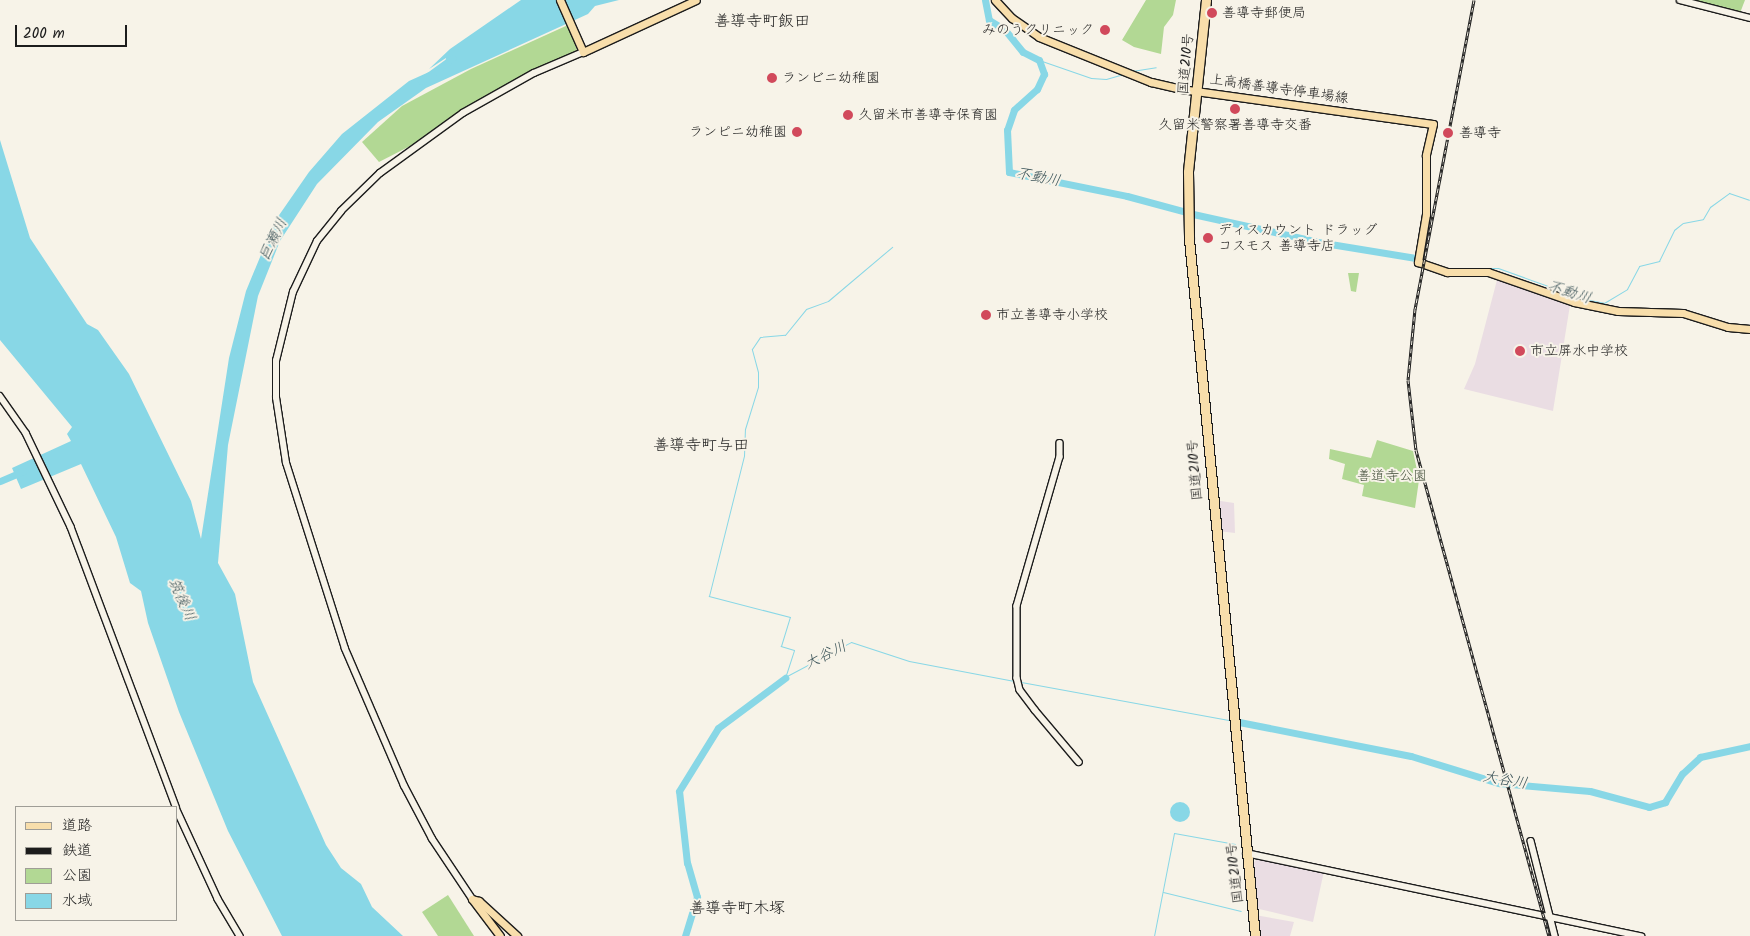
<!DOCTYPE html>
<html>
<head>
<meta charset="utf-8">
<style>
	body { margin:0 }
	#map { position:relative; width:1750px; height:936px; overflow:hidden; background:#f7f3e8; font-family:Kalam,"Klee One",sans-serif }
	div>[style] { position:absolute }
	.built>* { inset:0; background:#eadde3 }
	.green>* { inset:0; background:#b2d894 }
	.water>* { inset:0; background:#88d7e6 }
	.round { border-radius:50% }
	.stream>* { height:1px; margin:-0.5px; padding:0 0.5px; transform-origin:0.5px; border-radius:0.5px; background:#88d7e6 }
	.river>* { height:7px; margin:-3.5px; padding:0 3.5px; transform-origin:3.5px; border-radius:3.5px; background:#88d7e6 }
	.roads { filter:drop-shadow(1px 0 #1c1c1c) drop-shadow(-1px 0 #1c1c1c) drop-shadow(0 1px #1c1c1c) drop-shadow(0 -1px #1c1c1c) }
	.minor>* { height:5.5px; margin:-2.75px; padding:0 2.75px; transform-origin:2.75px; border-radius:2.75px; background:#f7f3e8 }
	.major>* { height:7px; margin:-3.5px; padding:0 3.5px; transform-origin:3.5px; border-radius:3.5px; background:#f8deab }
	.highway>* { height:9px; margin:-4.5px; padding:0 4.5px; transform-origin:4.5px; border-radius:4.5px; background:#f8deab }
	.rail>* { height:3px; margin-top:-1.5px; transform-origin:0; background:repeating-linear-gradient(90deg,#f7f3e8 0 4px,#1c1c1c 0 8px); box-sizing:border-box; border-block:1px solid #1c1c1c }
	.dots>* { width:14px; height:14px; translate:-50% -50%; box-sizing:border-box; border:2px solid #f7f3e8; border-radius:50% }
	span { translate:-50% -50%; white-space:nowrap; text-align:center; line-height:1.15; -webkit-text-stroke:4px #f7f3e8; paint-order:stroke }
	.poi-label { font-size:14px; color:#1c1c1c }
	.left { translate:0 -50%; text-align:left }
	.right { translate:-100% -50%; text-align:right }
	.street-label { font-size:14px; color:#1c1c1c }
	.park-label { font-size:14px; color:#495440 }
	.water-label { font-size:15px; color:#3c5459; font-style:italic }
	.quarter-label { font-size:16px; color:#1c1c1c }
	.legend { position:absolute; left:15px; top:806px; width:162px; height:115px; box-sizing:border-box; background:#f7f3e8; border:1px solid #9f9d96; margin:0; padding:6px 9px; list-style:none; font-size:15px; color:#1c1c1c }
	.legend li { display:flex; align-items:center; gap:10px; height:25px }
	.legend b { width:25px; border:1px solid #9f9d96 }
	.scale { position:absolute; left:15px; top:25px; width:112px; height:22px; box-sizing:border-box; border:2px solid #1c1c1c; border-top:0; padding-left:6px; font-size:15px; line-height:18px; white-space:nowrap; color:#1c1c1c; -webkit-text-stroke:4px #f7f3e8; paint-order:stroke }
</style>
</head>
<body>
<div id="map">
	<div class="built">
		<div style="clip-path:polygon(1497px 280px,1570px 305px,1553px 411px,1464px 389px,1475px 364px)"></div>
		<div style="clip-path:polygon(1214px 500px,1234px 503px,1235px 533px,1218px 531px)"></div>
		<div style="clip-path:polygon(1257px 859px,1324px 871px,1313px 922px,1255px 908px,1251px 866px)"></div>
		<div style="clip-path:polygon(1255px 915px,1294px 922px,1290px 936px,1257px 936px)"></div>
	</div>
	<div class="green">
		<div style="clip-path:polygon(1146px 0,1176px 0,1173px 15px,1164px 27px,1161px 54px,1134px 47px,1122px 40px)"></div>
		<div style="clip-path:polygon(1688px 0,1745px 0,1740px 13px)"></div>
		<div style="clip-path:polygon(568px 25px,577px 50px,414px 144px,379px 162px,362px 142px,402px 106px,471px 69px)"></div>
		<div style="clip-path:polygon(1348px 273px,1359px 273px,1356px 292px,1351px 291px)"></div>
		<div style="clip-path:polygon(1377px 440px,1413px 451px,1419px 480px,1415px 508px,1362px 496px,1364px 485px,1342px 479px,1345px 464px,1329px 459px,1330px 449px,1371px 458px)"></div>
		<div style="clip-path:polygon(448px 895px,474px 936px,438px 936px,422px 912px)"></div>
	</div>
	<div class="water">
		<div style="clip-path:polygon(521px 0,619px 0,595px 6px,588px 14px,426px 88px,378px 122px,317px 184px,280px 241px,258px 296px,228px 445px,218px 563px,235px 594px,253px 682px,326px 845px,341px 868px,361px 884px,372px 907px,403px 936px,282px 936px,228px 831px,179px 712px,148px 623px,141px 591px,130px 583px,116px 537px,81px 464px,21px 489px,12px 468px,71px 441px,67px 434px,72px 427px,0 340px,0 140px,30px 238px,87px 324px,98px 330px,129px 374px,191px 501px,201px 539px,229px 358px,246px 291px,275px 221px,309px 172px,342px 134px,409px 81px,429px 72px,428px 77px,445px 65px,446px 58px,429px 69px,450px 49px)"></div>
		<div class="round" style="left:1170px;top:802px;width:20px;height:20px"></div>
	</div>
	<div class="stream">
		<div style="left:1039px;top:60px;width:55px;rotate:19.1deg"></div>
		<div style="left:1091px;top:78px;width:15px;rotate:4deg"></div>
		<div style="left:1106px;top:79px;width:19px;rotate:-16deg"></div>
		<div style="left:1132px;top:71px;width:24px;rotate:-9deg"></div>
		<div style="left:1464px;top:268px;width:34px"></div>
		<div style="left:1498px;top:268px;width:91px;rotate:19.8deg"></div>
		<div style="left:1584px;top:299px;width:20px;rotate:11deg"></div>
		<div style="left:1604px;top:303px;width:27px;rotate:-31deg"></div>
		<div style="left:1627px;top:289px;width:26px;rotate:-62deg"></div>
		<div style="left:1639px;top:266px;width:21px;rotate:-14deg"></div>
		<div style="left:1659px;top:261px;width:34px;rotate:-64deg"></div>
		<div style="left:1674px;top:230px;width:11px;rotate:-38deg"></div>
		<div style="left:1683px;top:223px;width:20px;rotate:-11deg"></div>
		<div style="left:1703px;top:219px;width:14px;rotate:-60deg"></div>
		<div style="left:1710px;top:207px;width:24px;rotate:-36deg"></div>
		<div style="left:1729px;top:193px;width:21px;rotate:19deg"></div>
		<div style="left:785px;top:677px;width:75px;rotate:-27.9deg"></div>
		<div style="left:851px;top:642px;width:61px;rotate:18.1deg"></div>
		<div style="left:909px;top:661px;width:107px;rotate:10.8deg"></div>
		<div style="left:785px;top:678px;width:29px;rotate:-72deg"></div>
		<div style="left:794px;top:650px;width:14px;rotate:-163deg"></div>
		<div style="left:781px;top:646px;width:30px;rotate:-73deg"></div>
		<div style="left:790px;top:617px;width:84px;rotate:-165.5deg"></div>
		<div style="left:709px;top:596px;width:144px;rotate:-76deg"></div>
		<div style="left:744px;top:456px;width:27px;rotate:-88deg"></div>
		<div style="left:745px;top:429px;width:44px;rotate:-72.8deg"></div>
		<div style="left:758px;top:387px;width:15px;rotate:-90deg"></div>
		<div style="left:758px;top:372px;width:24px;rotate:-105deg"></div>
		<div style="left:752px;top:349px;width:14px;rotate:-56deg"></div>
		<div style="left:760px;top:337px;width:25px;rotate:-5deg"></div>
		<div style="left:785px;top:335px;width:33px;rotate:-51deg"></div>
		<div style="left:806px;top:309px;width:23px;rotate:-20deg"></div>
		<div style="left:828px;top:301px;width:84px;rotate:-40.2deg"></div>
		<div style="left:1021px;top:682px;width:211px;rotate:10.4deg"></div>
		<div style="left:1163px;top:892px;width:80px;rotate:13.7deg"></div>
		<div style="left:1154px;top:936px;width:105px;rotate:-79deg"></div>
		<div style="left:1174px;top:833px;width:62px;rotate:10.2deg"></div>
	</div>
	<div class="river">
		<div style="left:985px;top:0;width:20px;rotate:79deg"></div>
		<div style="left:989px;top:20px;width:19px;rotate:32deg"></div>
		<div style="left:1005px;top:30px;width:28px;rotate:51deg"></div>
		<div style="left:1023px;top:52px;width:18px;rotate:27deg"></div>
		<div style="left:1039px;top:60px;width:15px;rotate:70deg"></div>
		<div style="left:1044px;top:74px;width:17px;rotate:115deg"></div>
		<div style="left:1037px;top:89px;width:31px;rotate:138deg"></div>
		<div style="left:1014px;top:110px;width:21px;rotate:109deg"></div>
		<div style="left:1007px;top:130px;width:42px;rotate:87.3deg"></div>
		<div style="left:1009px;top:172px;width:120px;rotate:11.5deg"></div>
		<div style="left:1127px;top:196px;width:61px;rotate:15.2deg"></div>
		<div style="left:421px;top:81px;width:39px;rotate:-36deg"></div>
		<div style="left:1193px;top:214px;width:125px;rotate:12.5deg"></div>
		<div style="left:1318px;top:242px;width:99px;rotate:9.3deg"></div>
		<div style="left:0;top:481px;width:25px;rotate:-23deg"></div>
		<div style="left:1239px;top:722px;width:175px;rotate:11.2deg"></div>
		<div style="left:1411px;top:756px;width:92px;rotate:17.1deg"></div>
		<div style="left:1499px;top:783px;width:91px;rotate:5deg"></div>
		<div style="left:1590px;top:791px;width:61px;rotate:15.2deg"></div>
		<div style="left:1649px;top:807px;width:17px;rotate:-17deg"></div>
		<div style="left:1665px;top:802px;width:33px;rotate:-59deg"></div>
		<div style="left:1682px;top:774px;width:25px;rotate:-43deg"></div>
		<div style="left:1700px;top:757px;width:51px;rotate:-12.4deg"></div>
		<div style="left:685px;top:936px;width:41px;rotate:-72.9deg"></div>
		<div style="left:697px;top:897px;width:35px;rotate:-106deg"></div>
		<div style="left:687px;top:863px;width:72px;rotate:-96.3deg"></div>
		<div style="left:679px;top:791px;width:74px;rotate:-58.2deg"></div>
		<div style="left:718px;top:728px;width:84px;rotate:-36.7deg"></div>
	</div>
	<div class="roads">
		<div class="minor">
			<div style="left:1680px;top:0;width:72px;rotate:14.4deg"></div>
			<div style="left:0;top:396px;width:45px;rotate:54.9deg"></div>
			<div style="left:26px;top:433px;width:104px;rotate:64.4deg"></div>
			<div style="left:71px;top:527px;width:299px;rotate:69.4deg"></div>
			<div style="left:1060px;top:443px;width:14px;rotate:90deg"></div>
			<div style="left:1060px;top:457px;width:155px;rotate:106.1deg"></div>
			<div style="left:1017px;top:606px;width:72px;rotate:90deg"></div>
			<div style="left:1017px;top:678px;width:12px;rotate:76deg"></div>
			<div style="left:1020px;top:690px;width:25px;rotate:53deg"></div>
			<div style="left:1035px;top:710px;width:68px;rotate:49.8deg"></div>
			<div style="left:176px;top:808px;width:100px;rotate:65.2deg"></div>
			<div style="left:218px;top:899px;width:43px;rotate:59.3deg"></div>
			<div style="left:1531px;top:841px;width:98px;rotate:75.8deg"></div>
			<div style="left:1246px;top:853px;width:404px;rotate:11.9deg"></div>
			<div style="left:472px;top:899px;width:72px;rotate:-123.7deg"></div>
			<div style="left:432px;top:839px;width:60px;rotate:-117.8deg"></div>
			<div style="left:404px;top:786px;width:149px;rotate:-113.3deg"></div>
			<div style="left:345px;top:649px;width:195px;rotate:-107.6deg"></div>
			<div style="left:286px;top:463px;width:66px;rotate:-98.7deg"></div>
			<div style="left:276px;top:398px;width:37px;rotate:-90deg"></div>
			<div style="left:276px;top:361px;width:71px;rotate:-76.2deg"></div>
			<div style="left:293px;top:292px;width:56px;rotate:-64.8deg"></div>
			<div style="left:317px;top:241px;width:38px;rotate:-51deg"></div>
			<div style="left:341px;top:211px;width:54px;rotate:-44.3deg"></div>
			<div style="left:380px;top:173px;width:102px;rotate:-35.9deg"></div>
			<div style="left:463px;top:113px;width:81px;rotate:-29.4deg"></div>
			<div style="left:534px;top:73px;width:53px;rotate:-23.2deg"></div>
		</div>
		<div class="major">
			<div style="left:560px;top:0;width:57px;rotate:66.1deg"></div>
			<div style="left:583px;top:52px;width:124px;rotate:-24.7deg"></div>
			<div style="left:995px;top:0;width:25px;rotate:47deg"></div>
			<div style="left:1012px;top:18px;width:33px;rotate:35deg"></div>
			<div style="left:1039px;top:37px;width:121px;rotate:21.9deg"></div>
			<div style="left:1151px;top:82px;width:31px;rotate:13deg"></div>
			<div style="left:1181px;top:89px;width:254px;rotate:7.9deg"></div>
			<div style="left:1433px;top:124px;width:32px;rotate:103deg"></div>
			<div style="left:1426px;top:155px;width:59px;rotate:90deg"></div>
			<div style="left:1426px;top:214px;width:49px;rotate:99.5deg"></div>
			<div style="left:1418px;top:262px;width:31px;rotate:19deg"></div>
			<div style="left:1447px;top:272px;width:41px"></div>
			<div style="left:1488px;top:272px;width:91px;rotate:19.2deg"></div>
			<div style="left:1574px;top:302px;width:45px;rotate:11.6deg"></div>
			<div style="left:1618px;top:311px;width:65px;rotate:1.8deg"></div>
			<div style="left:1683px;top:313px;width:47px;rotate:17.3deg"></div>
			<div style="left:1728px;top:327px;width:22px;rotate:5deg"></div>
			<div style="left:472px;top:899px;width:7px;rotate:16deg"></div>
			<div style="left:479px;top:901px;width:52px;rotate:42.6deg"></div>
			<div style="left:472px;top:899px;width:46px;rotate:52.9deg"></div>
		</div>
		<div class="highway">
			<div style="left:1206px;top:0;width:173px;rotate:96deg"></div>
			<div style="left:1188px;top:172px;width:67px;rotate:89.1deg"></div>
			<div style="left:1189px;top:239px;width:700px;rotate:84.59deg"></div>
		</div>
	</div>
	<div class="rail">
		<div style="left:1474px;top:0;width:315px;rotate:100.8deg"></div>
		<div style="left:1415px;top:309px;width:71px;rotate:95.6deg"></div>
		<div style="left:1408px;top:380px;width:70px;rotate:83.5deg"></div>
		<div style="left:1416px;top:450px;width:504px;rotate:74.7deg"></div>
	</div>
	<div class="dots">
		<div style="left:1212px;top:13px;background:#d1495b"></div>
		<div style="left:1105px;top:30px;background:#d1495b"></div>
		<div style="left:772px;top:78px;background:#d1495b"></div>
		<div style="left:1235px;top:109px;background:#d1495b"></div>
		<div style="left:848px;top:115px;background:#d1495b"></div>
		<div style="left:797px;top:132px;background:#d1495b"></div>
		<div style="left:1448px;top:133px;background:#d1495b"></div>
		<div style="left:1208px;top:238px;background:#d1495b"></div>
		<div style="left:986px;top:315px;background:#d1495b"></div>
		<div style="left:1520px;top:351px;background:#d1495b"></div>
	</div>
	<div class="poi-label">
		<span class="left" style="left:1222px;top:13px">善導寺郵便局</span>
		<span class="right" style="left:1094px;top:30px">みのうクリニック</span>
		<span class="left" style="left:782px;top:78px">ランビニ幼稚園</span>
		<span class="left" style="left:858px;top:115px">久留米市善導寺保育園</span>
		<span style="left:1235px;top:125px">久留米警察署善導寺交番</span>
		<span class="right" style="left:787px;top:132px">ランピニ幼稚園</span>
		<span class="left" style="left:1459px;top:133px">善導寺</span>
		<span class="left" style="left:1218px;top:238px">ディスカウント ドラッグ<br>コスモス 善導寺店</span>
		<span class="left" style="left:996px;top:315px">市立善導寺小学校</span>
		<span class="left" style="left:1530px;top:351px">市立屏水中学校</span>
	</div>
	<div class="street-label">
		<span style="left:1186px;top:64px;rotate:-85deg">国道210号</span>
		<span style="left:1279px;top:89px;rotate:8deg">上高橋善導寺停車場線</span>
		<span style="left:1195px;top:470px;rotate:-95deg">国道210号</span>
		<span style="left:1235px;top:873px;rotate:-97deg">国道210号</span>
	</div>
	<div class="park-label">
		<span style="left:1392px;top:476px">善道寺公園</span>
	</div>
	<div class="water-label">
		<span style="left:1038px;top:178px;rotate:11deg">不動川</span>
		<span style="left:274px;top:240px;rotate:-64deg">巨瀬川</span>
		<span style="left:1569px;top:293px;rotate:18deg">不動川</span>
		<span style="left:181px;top:600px;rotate:66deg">筑後川</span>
		<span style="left:826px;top:656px;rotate:-26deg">大谷川</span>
		<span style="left:1505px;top:781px;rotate:10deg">大谷川</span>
	</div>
	<div class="quarter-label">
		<span style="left:762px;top:22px">善導寺町飯田</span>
		<span style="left:701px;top:446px">善導寺町与田</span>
		<span style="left:737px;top:909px">善導寺町木塚</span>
	</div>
	<ul class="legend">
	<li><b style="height:6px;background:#f8deab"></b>道路</li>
	<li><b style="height:6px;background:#1c1c1c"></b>鉄道</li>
	<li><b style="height:14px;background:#b2d894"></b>公園</li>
	<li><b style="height:14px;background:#88d7e6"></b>水域</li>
	</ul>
	<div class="scale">200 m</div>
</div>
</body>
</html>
